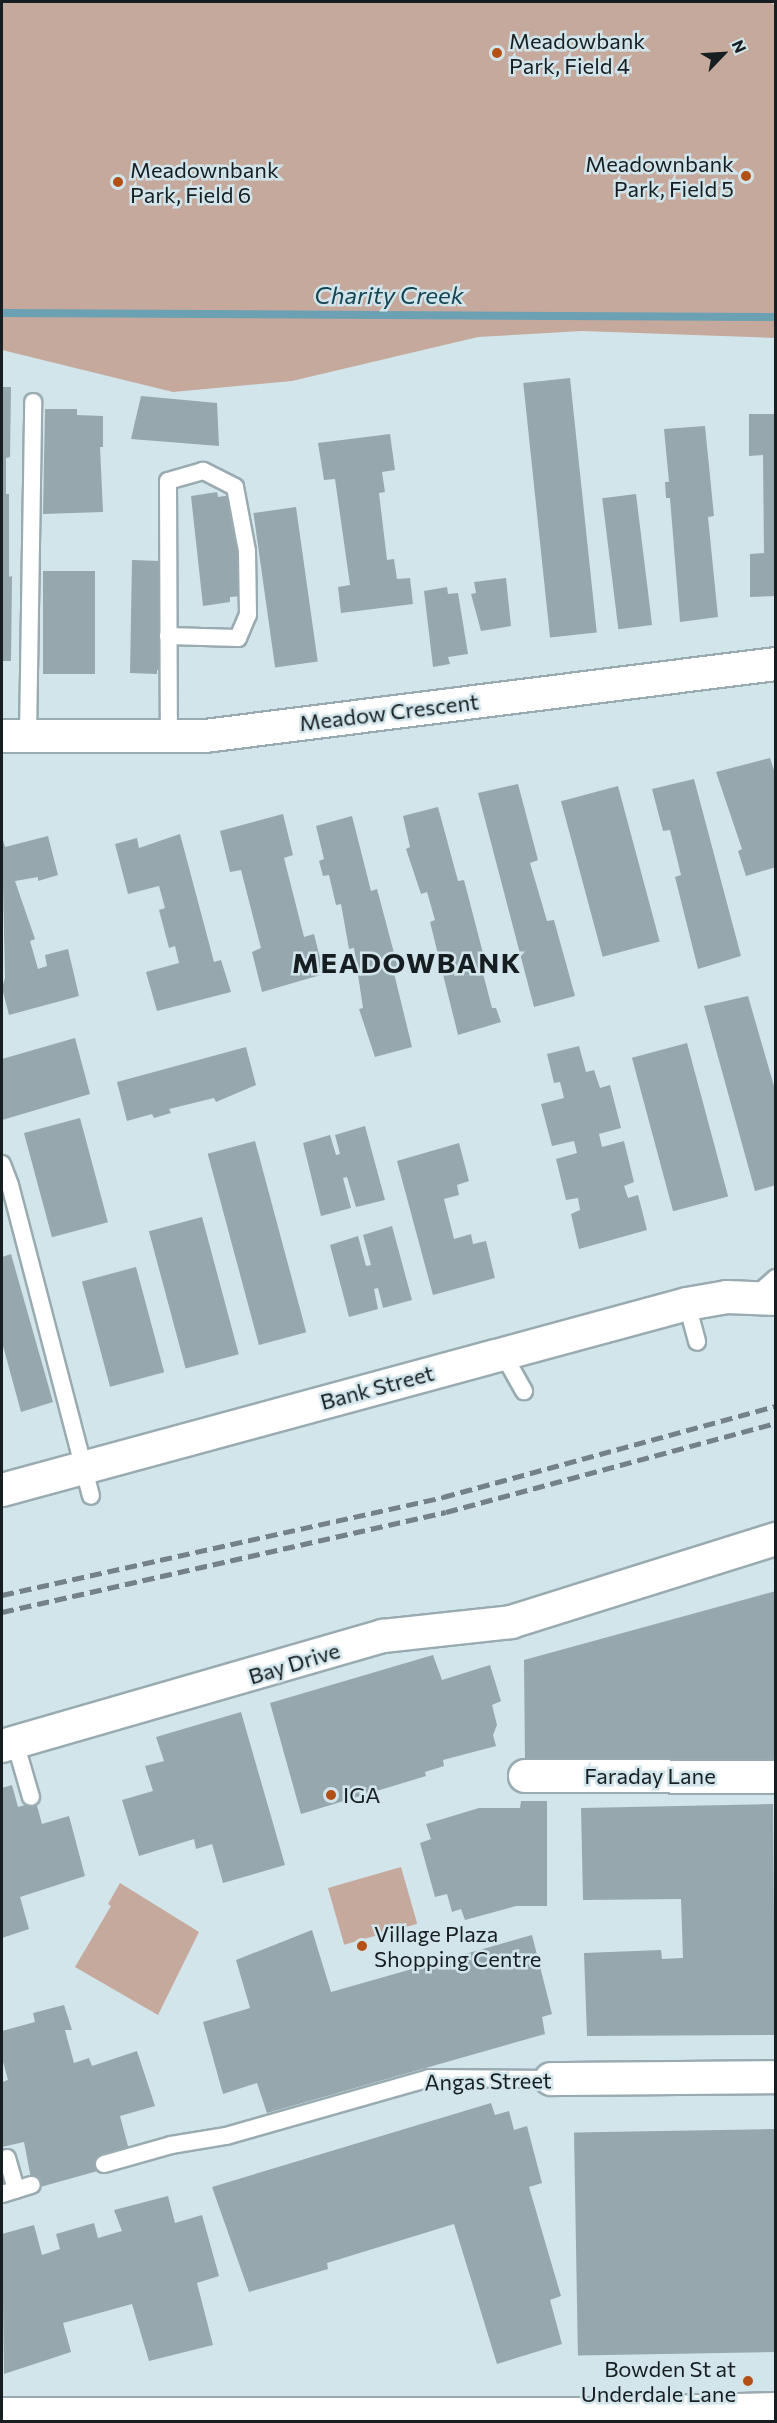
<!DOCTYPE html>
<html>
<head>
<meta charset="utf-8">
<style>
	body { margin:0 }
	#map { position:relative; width:777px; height:2423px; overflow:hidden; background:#d2e5eb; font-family:Commissioner,sans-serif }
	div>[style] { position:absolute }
	.green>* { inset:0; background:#c5a99c; transform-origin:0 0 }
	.stream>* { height:8px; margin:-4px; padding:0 4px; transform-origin:4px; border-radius:4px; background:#6ba1b2 }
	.building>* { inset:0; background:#96a8ae; transform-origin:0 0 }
	.roads { filter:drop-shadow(2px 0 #99abb1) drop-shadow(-2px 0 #99abb1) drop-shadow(0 2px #99abb1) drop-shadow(0 -2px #99abb1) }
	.service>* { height:16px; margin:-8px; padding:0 8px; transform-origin:8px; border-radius:8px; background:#fff }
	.minor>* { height:32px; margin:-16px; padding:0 16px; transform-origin:16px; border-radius:16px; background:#fff }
	.rail>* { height:4.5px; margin-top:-2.25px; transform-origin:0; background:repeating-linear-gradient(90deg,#748186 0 12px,transparent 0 18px) }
	.dots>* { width:16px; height:16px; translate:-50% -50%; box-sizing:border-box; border:3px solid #d2e5eb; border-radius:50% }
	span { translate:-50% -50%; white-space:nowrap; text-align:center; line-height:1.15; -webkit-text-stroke:5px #d2e5eb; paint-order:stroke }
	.poi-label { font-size:22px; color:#171e21 }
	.left { translate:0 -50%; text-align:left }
	.right { translate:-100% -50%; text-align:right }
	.street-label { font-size:22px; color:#171e21 }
	.water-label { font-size:24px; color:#154552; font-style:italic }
	.district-label { font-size:28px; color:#171e21; font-weight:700; letter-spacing:1.5px }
	.frame { position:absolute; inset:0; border:3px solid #171e21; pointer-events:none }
	.north { position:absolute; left:693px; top:24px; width:60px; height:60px; -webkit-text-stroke:4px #d2e5eb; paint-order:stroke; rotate:65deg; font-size:16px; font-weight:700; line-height:24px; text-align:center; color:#171e21 }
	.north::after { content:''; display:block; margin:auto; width:21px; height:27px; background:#171e21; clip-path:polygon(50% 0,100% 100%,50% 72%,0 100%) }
</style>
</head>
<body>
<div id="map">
	<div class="green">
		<div style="clip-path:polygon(2px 2px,770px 2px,776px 6px,775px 338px,582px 331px,478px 337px,292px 381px,173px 392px,2px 350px)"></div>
		<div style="left:401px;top:1867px;width:59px;height:76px;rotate:74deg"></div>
		<div style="clip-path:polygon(120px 1883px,199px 1932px,158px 2015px,75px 1967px,111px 1906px,108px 1904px)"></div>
	</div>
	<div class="stream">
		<div style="left:2px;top:313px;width:774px;rotate:0.3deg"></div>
	</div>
	<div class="building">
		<div style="left:570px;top:378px;width:256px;height:47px;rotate:84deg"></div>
		<div style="clip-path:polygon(2px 387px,11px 387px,10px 457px,6px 458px,6px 494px,9px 494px,9px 577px,12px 576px,11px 661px,2px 661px)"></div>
		<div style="clip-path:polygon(141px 396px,217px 403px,219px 446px,131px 439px)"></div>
		<div style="clip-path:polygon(45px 409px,77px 409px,77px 415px,103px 416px,103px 447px,100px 447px,103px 512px,43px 514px)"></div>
		<div style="clip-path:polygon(749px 414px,776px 414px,776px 596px,750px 597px,750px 554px,764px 553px,763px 455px,749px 456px)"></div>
		<div style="clip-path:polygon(705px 426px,714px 516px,708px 517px,718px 617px,680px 622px,670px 498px,666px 498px,665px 482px,669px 482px,664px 429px)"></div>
		<div style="clip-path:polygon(390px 434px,395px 470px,382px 472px,385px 492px,379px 493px,387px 560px,394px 559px,397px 579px,410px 578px,413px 604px,341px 613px,338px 587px,350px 585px,335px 479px,324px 480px,318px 443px)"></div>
		<div style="clip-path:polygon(217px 492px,218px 497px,231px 495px,242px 596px,230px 597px,230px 602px,203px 606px,191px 496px)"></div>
		<div style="left:636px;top:494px;width:132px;height:34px;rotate:83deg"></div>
		<div style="left:296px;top:507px;width:156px;height:43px;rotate:82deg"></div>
		<div style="clip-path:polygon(132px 560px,159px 561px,159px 566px,171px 566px,170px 668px,157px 670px,157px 674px,130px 673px)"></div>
		<div style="left:43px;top:571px;width:52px;height:103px"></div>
		<div style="clip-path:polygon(506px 578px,511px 626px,481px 631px,471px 594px,476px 593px,474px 582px)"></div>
		<div style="clip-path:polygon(447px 587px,448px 594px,458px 593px,468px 654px,448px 657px,450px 664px,433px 667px,424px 591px)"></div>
		<div style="clip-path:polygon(770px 758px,776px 776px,776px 867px,746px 876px,738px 851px,742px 849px,716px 772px)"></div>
		<div style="clip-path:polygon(694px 779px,741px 956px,698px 969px,675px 877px,681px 875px,670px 830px,663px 831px,652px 789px)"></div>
		<div style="clip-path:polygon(518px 784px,538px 860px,530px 863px,547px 921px,554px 920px,575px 996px,534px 1007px,478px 793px)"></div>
		<div style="left:618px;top:786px;width:161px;height:59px;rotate:75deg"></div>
		<div style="clip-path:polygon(438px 807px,458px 881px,464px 880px,484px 957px,479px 958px,492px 1008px,496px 1008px,501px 1022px,458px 1035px,430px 922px,435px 920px,427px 892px,421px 894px,406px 849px,410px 847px,403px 816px)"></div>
		<div style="clip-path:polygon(283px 814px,293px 855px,284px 858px,304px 937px,314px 934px,324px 974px,262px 992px,252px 952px,261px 948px,241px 870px,230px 872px,220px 831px)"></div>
		<div style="clip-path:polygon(352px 816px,371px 891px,377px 889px,398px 968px,393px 969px,412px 1047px,375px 1057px,359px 1009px,363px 1008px,354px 948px,349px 949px,341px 904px,336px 905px,329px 875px,323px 876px,319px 861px,324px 859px,316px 826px)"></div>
		<div style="clip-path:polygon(180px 834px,214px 962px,221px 960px,231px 992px,157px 1011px,146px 972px,179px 963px,175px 946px,169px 948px,159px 910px,165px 908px,159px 886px,128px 894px,115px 844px,137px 838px,139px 848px)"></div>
		<div style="clip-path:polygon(48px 836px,58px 875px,38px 881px,38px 877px,15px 881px,35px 939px,30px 941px,38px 969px,47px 966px,45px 955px,68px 949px,79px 996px,9px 1015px,2px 988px,5px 978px,2px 837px,5px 847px)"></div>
		<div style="clip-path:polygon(748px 996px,776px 1093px,776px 1185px,755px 1191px,704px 1006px)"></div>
		<div style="clip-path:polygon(75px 1038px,90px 1094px,2px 1120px,2px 1059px)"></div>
		<div style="left:687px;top:1043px;width:159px;height:57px;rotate:75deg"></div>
		<div style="clip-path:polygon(579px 1046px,586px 1072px,594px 1070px,600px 1088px,610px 1085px,621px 1128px,599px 1134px,602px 1147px,624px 1141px,634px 1182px,624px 1186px,628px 1198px,638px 1195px,647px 1230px,579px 1249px,571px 1214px,580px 1210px,578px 1198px,566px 1200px,556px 1159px,577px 1153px,574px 1141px,552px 1146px,541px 1104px,564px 1098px,560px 1082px,554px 1083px,547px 1054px)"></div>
		<div style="clip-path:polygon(246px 1047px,256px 1085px,216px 1102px,214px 1098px,169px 1109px,171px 1113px,154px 1118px,152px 1114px,127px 1121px,117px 1082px)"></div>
		<div style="left:80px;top:1118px;width:108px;height:58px;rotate:75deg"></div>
		<div style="clip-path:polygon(365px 1126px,385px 1200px,356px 1207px,347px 1177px,343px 1178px,351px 1208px,321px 1216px,303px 1143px,330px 1135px,336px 1155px,340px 1154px,335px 1135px)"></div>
		<div style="left:255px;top:1141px;width:198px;height:49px;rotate:75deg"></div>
		<div style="clip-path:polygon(459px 1143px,469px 1181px,457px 1185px,459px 1195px,444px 1199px,454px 1239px,471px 1234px,473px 1244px,486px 1241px,495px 1278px,433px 1295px,397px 1161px)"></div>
		<div style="left:202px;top:1217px;width:142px;height:55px;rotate:75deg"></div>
		<div style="clip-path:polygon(392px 1226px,412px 1300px,383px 1308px,378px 1288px,374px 1289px,378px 1309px,349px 1317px,330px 1245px,358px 1236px,366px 1266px,371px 1265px,363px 1235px)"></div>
		<div style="clip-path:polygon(11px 1254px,53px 1402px,21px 1412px,2px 1342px,2px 1257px)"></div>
		<div style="left:136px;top:1267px;width:109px;height:56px;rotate:75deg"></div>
		<div style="clip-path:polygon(776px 1591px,776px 1761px,525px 1761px,524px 1660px)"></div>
		<div style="clip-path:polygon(433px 1655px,442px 1680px,490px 1665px,501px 1701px,492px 1705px,497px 1725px,493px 1735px,496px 1746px,443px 1760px,444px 1766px,425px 1772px,426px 1776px,301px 1814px,270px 1703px)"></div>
		<div style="clip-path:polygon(241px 1712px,285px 1865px,223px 1883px,212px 1844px,196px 1849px,194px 1839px,139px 1856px,122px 1800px,153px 1791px,145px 1766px,164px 1761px,156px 1737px)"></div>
		<div style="clip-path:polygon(12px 1785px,18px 1807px,36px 1802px,42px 1824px,69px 1816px,85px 1876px,20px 1897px,29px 1929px,2px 1938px,2px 1788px)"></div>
		<div style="clip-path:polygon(521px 1801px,547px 1801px,547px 1906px,516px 1906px,465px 1920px,461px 1909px,452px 1912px,447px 1894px,435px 1897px,420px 1843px,431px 1839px,426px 1824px,479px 1808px,520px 1808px)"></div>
		<div style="clip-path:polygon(773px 1804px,775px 2035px,587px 2036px,584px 1953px,661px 1950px,662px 1959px,683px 1958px,681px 1899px,583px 1900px,581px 1808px)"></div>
		<div style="clip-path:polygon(312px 1930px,331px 1992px,532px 1935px,552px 2014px,542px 2017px,545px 2034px,267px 2113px,257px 2083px,223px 2094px,203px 2022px,250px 2008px,236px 1960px)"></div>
		<div style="clip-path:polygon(64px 2005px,72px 2030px,65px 2030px,74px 2063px,89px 2058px,92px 2066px,137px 2051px,155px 2106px,120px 2116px,129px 2150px,105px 2169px,33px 2189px,24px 2142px,2px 2147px,2px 2082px,8px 2080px,2px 2058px,2px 2031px,35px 2022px,33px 2013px)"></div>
		<div style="clip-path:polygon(491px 2103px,495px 2115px,509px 2111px,514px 2130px,527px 2126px,542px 2183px,529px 2187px,561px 2296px,550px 2300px,562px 2344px,497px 2364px,454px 2224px,327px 2263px,328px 2269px,249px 2292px,212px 2187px)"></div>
		<div style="left:774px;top:2129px;width:223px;height:200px;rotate:89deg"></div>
		<div style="clip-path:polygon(168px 2196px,175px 2223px,202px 2215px,219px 2276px,197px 2283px,213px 2345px,149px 2361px,132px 2304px,63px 2323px,71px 2352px,4px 2374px,2px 2234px,34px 2225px,42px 2255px,60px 2249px,56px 2234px,94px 2223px,98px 2238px,122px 2231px,114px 2210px)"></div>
	</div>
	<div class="roads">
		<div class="service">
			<div style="left:168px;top:636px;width:70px;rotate:1.6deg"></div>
			<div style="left:238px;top:638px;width:25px;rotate:-67deg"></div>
			<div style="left:248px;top:615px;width:64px;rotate:-90.9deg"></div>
			<div style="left:247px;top:551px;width:65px;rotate:-100.6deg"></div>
			<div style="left:235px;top:487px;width:36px;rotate:-153deg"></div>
			<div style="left:203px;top:471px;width:36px;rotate:164deg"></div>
			<div style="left:168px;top:481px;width:255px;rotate:89.8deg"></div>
			<div style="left:28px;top:736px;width:334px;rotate:-89.1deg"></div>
			<div style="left:2px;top:1164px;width:22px;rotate:69deg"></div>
			<div style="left:10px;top:1185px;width:321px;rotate:75.4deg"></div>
			<div style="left:755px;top:1296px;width:28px;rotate:-41deg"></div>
			<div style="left:687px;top:1304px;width:39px;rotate:75deg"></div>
			<div style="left:502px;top:1352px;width:45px;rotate:60.6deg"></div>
			<div style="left:15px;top:1742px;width:57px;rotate:73.8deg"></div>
			<div style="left:7px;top:2158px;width:33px;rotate:74deg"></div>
			<div style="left:104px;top:2164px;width:70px;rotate:-15.8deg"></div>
			<div style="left:171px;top:2145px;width:56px;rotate:-9.3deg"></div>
			<div style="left:226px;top:2136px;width:211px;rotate:-15.9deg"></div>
			<div style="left:429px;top:2078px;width:122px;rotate:0.5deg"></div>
			<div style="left:2px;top:2194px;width:31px;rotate:-17deg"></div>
		</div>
		<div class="minor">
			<div style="left:2px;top:736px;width:203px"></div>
			<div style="left:205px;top:736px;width:576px;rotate:-7.19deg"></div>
			<div style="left:2px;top:1490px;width:710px;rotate:-15.19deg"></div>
			<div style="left:687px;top:1304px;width:41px;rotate:-9.9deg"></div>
			<div style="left:727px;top:1297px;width:49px;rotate:2.3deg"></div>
			<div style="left:2px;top:1746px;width:397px;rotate:-16.1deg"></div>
			<div style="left:383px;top:1636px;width:129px;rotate:-6.2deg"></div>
			<div style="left:511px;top:1622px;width:278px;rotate:-17.4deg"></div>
			<div style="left:525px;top:1776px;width:251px;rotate:0.2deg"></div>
			<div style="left:551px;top:2079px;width:225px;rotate:-0.5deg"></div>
			<div style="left:2px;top:2414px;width:592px"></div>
			<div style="left:594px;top:2414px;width:182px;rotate:-1.6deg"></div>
		</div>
	</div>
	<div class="rail">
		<div style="left:2px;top:1595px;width:452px;rotate:-12.5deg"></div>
		<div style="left:443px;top:1497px;width:345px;rotate:-15.3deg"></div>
		<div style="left:2px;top:1612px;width:455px;rotate:-12.7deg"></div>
		<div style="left:446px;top:1512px;width:342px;rotate:-15.1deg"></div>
	</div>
	<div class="dots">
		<div style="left:497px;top:53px;background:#b35016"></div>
		<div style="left:746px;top:176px;background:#b35016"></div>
		<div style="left:118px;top:182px;background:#b35016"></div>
		<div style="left:331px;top:1795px;background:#b35016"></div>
		<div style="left:362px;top:1946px;background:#b35016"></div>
		<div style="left:748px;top:2381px;background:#b35016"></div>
	</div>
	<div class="poi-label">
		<span class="left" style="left:509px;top:53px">Meadowbank<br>Park, Field 4</span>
		<span class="right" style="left:734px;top:176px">Meadownbank<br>Park, Field 5</span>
		<span class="left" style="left:130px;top:182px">Meadownbank<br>Park, Field 6</span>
		<span class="left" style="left:343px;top:1795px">IGA</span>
		<span class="left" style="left:374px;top:1946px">Village Plaza<br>Shopping Centre</span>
		<span class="right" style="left:736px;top:2381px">Bowden St at<br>Underdale Lane</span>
	</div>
	<div class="street-label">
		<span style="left:389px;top:712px;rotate:-7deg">Meadow Crescent</span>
		<span style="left:377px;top:1387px;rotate:-15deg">Bank Street</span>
		<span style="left:294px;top:1663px;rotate:-17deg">Bay Drive</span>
		<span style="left:650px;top:1776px">Faraday Lane</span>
		<span style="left:488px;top:2081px;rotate:-1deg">Angas Street</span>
	</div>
	<div class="water-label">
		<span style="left:389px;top:295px">Charity Creek</span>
	</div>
	<div class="district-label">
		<span style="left:407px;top:962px">MEADOWBANK</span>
	</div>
	<div class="frame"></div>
	<div class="north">N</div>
</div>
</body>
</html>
